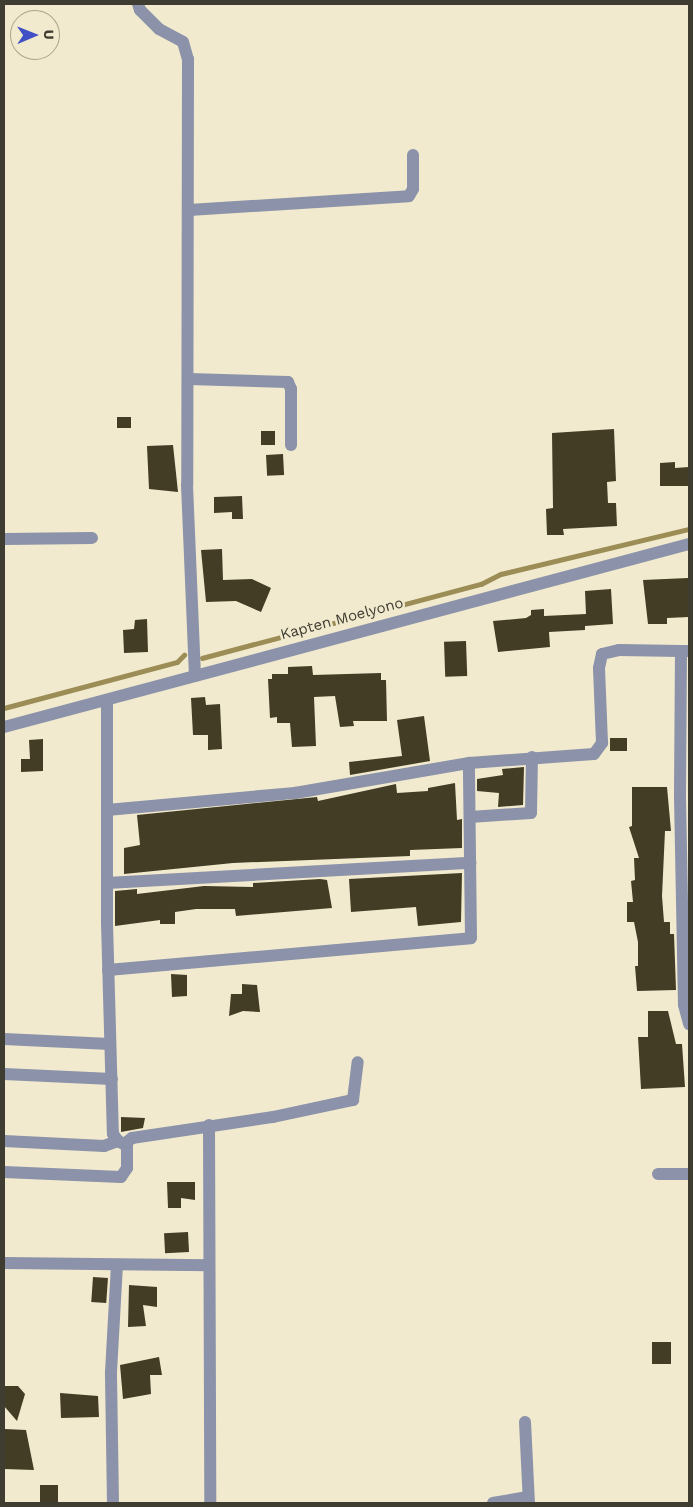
<!DOCTYPE html>
<html>
<head>
<meta charset="utf-8">
<style>
	body { margin:0 }
	#map { position:relative; width:693px; height:1507px; overflow:hidden; background:#f1eace; font-family:"Work Sans",sans-serif }
	div>[style] { position:absolute }
	.stream>* { height:4.5px; margin:-2.25px; padding:0 2.25px; transform-origin:2.25px; border-radius:2.25px; background:#9b8d55 }
	.building>* { inset:0; background:#433d26; transform-origin:0 0 }
	.minor>* { height:12px; margin:-6px; padding:0 6px; transform-origin:6px; border-radius:6px; background:#8b92a9 }
	span { translate:-50% -50%; white-space:nowrap; text-align:center; line-height:1.15; -webkit-text-stroke:5px #f1eace; paint-order:stroke }
	.street-label { font-size:15px; color:#3f3c31 }
	.frame { position:absolute; inset:0; border:5px solid #3f3c31; pointer-events:none }
	.north { position:absolute; left:10px; top:10px; width:50px; height:50px; box-sizing:border-box; background:#f1eace; border:1px solid #aaa48f; border-radius:50%; rotate:89deg; font-size:14px; font-weight:700; line-height:20px; text-align:center; color:#3f3c31 }
	.north::after { content:''; display:block; margin:auto; width:18px; height:22px; background:#4150c4; clip-path:polygon(50% 0,100% 100%,50% 72%,0 100%) }
</style>
</head>
<body>
<div id="map">
	<div class="stream">
		<div style="left:202px;top:658px;width:289px;rotate:-14.9deg"></div>
		<div style="left:481px;top:584px;width:22px;rotate:-27deg"></div>
		<div style="left:501px;top:574px;width:193px;rotate:-13.5deg"></div>
		<div style="left:4px;top:708px;width:179px;rotate:-14.9deg"></div>
		<div style="left:177px;top:662px;width:10px;rotate:-45deg"></div>
	</div>
	<div class="building">
		<div style="left:117px;top:417px;width:14px;height:11px"></div>
		<div style="clip-path:polygon(614px 429px,616px 481px,607px 482px,608px 503px,616px 503px,617px 526px,563px 529px,564px 535px,547px 535px,546px 509px,553px 508px,552px 433px)"></div>
		<div style="left:275px;top:431px;width:14px;height:14px;rotate:90deg"></div>
		<div style="clip-path:polygon(173px 445px,178px 492px,149px 489px,147px 446px)"></div>
		<div style="left:283px;top:454px;width:21px;height:17px;rotate:87deg"></div>
		<div style="clip-path:polygon(675px 462px,675px 468px,689px 467px,689px 486px,660px 486px,660px 463px)"></div>
		<div style="clip-path:polygon(242px 496px,243px 519px,232px 519px,232px 512px,214px 513px,214px 497px)"></div>
		<div style="clip-path:polygon(222px 549px,223px 580px,252px 579px,271px 588px,261px 612px,236px 601px,206px 602px,201px 550px)"></div>
		<div style="clip-path:polygon(688px 578px,689px 617px,667px 618px,667px 624px,648px 624px,643px 580px)"></div>
		<div style="clip-path:polygon(611px 589px,613px 624px,585px 626px,585px 630px,549px 632px,550px 647px,498px 652px,493px 621px,526px 618px,531px 615px,531px 610px,544px 609px,544px 616px,586px 614px,585px 591px)"></div>
		<div style="clip-path:polygon(147px 619px,148px 652px,124px 653px,123px 630px,134px 629px,135px 620px)"></div>
		<div style="left:466px;top:641px;width:35px;height:22px;rotate:88deg"></div>
		<div style="clip-path:polygon(312px 666px,313px 675px,381px 673px,381px 680px,386px 680px,387px 721px,353px 721px,354px 726px,340px 727px,335px 696px,314px 697px,316px 746px,292px 747px,290px 723px,277px 723px,277px 717px,270px 718px,268px 679px,272px 679px,272px 674px,288px 674px,288px 667px)"></div>
		<div style="clip-path:polygon(205px 697px,206px 705px,220px 704px,222px 749px,208px 750px,208px 735px,193px 735px,191px 698px)"></div>
		<div style="clip-path:polygon(424px 716px,430px 761px,350px 775px,349px 762px,402px 756px,397px 720px)"></div>
		<div style="left:610px;top:738px;width:17px;height:13px"></div>
		<div style="clip-path:polygon(43px 739px,43px 771px,21px 772px,21px 759px,30px 759px,29px 740px)"></div>
		<div style="clip-path:polygon(524px 767px,523px 805px,498px 807px,499px 793px,477px 791px,477px 779px,503px 775px,502px 769px)"></div>
		<div style="clip-path:polygon(455px 783px,457px 820px,462px 819px,462px 848px,410px 850px,410px 856px,233px 863px,124px 874px,124px 848px,140px 845px,137px 815px,317px 797px,318px 801px,396px 784px,397px 793px,428px 791px,428px 788px)"></div>
		<div style="clip-path:polygon(632px 787px,667px 787px,671px 831px,665px 831px,662px 896px,664px 922px,670px 922px,670px 934px,674px 934px,676px 990px,637px 991px,635px 966px,638px 966px,638px 942px,634px 922px,627px 922px,627px 902px,633px 902px,631px 881px,635px 880px,634px 858px,639px 858px,629px 827px,632px 826px)"></div>
		<div style="clip-path:polygon(462px 873px,461px 922px,418px 926px,416px 907px,351px 912px,349px 879px)"></div>
		<div style="clip-path:polygon(320px 879px,327px 880px,332px 908px,236px 916px,235px 909px,196px 909px,175px 912px,175px 924px,160px 924px,160px 920px,115px 926px,115px 891px,137px 889px,137px 894px,204px 886px,253px 887px,253px 883px)"></div>
		<div style="clip-path:polygon(171px 974px,187px 975px,187px 996px,172px 997px)"></div>
		<div style="clip-path:polygon(242px 984px,257px 985px,260px 1012px,243px 1011px,229px 1016px,231px 994px,242px 994px)"></div>
		<div style="clip-path:polygon(648px 1011px,668px 1011px,676px 1044px,682px 1044px,685px 1087px,641px 1089px,638px 1037px,648px 1037px)"></div>
		<div style="clip-path:polygon(121px 1117px,145px 1118px,143px 1128px,121px 1132px)"></div>
		<div style="clip-path:polygon(167px 1182px,195px 1182px,195px 1200px,181px 1198px,181px 1208px,168px 1208px)"></div>
		<div style="left:188px;top:1232px;width:20px;height:24px;rotate:87deg"></div>
		<div style="left:93px;top:1277px;width:15px;height:25px;rotate:4deg"></div>
		<div style="clip-path:polygon(129px 1285px,157px 1287px,157px 1307px,143px 1305px,146px 1326px,128px 1327px)"></div>
		<div style="left:652px;top:1342px;width:19px;height:22px"></div>
		<div style="clip-path:polygon(159px 1357px,162px 1375px,150px 1375px,151px 1394px,123px 1399px,120px 1365px)"></div>
		<div style="clip-path:polygon(4px 1386px,18px 1386px,25px 1394px,17px 1421px,4px 1406px)"></div>
		<div style="clip-path:polygon(60px 1393px,98px 1396px,99px 1417px,61px 1418px)"></div>
		<div style="clip-path:polygon(5px 1429px,26px 1430px,34px 1470px,4px 1469px)"></div>
		<div style="left:40px;top:1485px;width:18px;height:18px"></div>
	</div>
	<div class="minor">
		<div style="left:138px;top:4px;width:6px;rotate:72deg"></div>
		<div style="left:140px;top:10px;width:27px;rotate:45deg"></div>
		<div style="left:159px;top:29px;width:27px;rotate:28deg"></div>
		<div style="left:183px;top:42px;width:18px;rotate:74deg"></div>
		<div style="left:188px;top:59px;width:426px;rotate:90.1deg"></div>
		<div style="left:187px;top:485px;width:191px;rotate:87.6deg"></div>
		<div style="left:189px;top:210px;width:220px;rotate:-3.6deg"></div>
		<div style="left:409px;top:196px;width:8px;rotate:-60deg"></div>
		<div style="left:413px;top:189px;width:34px;rotate:-90deg"></div>
		<div style="left:189px;top:379px;width:99px;rotate:1.7deg"></div>
		<div style="left:288px;top:382px;width:8px;rotate:67deg"></div>
		<div style="left:291px;top:389px;width:56px;rotate:90deg"></div>
		<div style="left:4px;top:539px;width:88px;rotate:-0.7deg"></div>
		<div style="left:689px;top:651px;width:8px;rotate:180deg"></div>
		<div style="left:681px;top:651px;width:146px;rotate:90.4deg"></div>
		<div style="left:680px;top:797px;width:208px;rotate:88.9deg"></div>
		<div style="left:684px;top:1005px;width:20px;rotate:75deg"></div>
		<div style="left:107px;top:700px;width:223px;rotate:90deg"></div>
		<div style="left:107px;top:923px;width:211px;rotate:88.4deg"></div>
		<div style="left:113px;top:1134px;width:9px;rotate:54deg"></div>
		<div style="left:118px;top:1141px;width:10px;rotate:29deg"></div>
		<div style="left:4px;top:727px;width:709px;rotate:-14.96deg"></div>
		<div style="left:107px;top:810px;width:189px;rotate:-5.2deg"></div>
		<div style="left:295px;top:793px;width:177px;rotate:-9.8deg"></div>
		<div style="left:469px;top:763px;width:125px;rotate:-4.1deg"></div>
		<div style="left:594px;top:754px;width:14px;rotate:-54deg"></div>
		<div style="left:602px;top:743px;width:75px;rotate:-92.3deg"></div>
		<div style="left:599px;top:668px;width:14px;rotate:-78deg"></div>
		<div style="left:602px;top:654px;width:17px;rotate:-13deg"></div>
		<div style="left:619px;top:650px;width:62px;rotate:0.9deg"></div>
		<div style="left:470px;top:817px;width:61px;rotate:-3.8deg"></div>
		<div style="left:531px;top:813px;width:56px;rotate:-89deg"></div>
		<div style="left:107px;top:883px;width:364px;rotate:-3.2deg"></div>
		<div style="left:108px;top:970px;width:364px;rotate:-5deg"></div>
		<div style="left:471px;top:938px;width:175px;rotate:-90.7deg"></div>
		<div style="left:4px;top:1039px;width:106px;rotate:2.7deg"></div>
		<div style="left:4px;top:1074px;width:108px;rotate:2.7deg"></div>
		<div style="left:209px;top:1125px;width:378px;rotate:89.8deg"></div>
		<div style="left:4px;top:1141px;width:100px;rotate:2.9deg"></div>
		<div style="left:104px;top:1146px;width:15px;rotate:-20deg"></div>
		<div style="left:4px;top:1172px;width:117px;rotate:2.4deg"></div>
		<div style="left:121px;top:1177px;width:11px;rotate:-56deg"></div>
		<div style="left:127px;top:1168px;width:26px;rotate:-90deg"></div>
		<div style="left:127px;top:1142px;width:6px;rotate:-39deg"></div>
		<div style="left:132px;top:1138px;width:143px;rotate:-8.5deg"></div>
		<div style="left:273px;top:1117px;width:82px;rotate:-12deg"></div>
		<div style="left:353px;top:1100px;width:38px;rotate:-83deg"></div>
		<div style="left:658px;top:1174px;width:31px"></div>
		<div style="left:4px;top:1263px;width:205px;rotate:0.6deg"></div>
		<div style="left:525px;top:1422px;width:81px;rotate:87.2deg"></div>
		<div style="left:113px;top:1503px;width:131px;rotate:-90.9deg"></div>
		<div style="left:111px;top:1372px;width:107px;rotate:-86.8deg"></div>
		<div style="left:493px;top:1503px;width:35px;rotate:-10deg"></div>
	</div>
	<div class="street-label">
		<span style="left:342px;top:619px;rotate:-15deg">Kapten Moelyono</span>
	</div>
	<div class="frame"></div>
	<div class="north">U</div>
</div>
</body>
</html>
